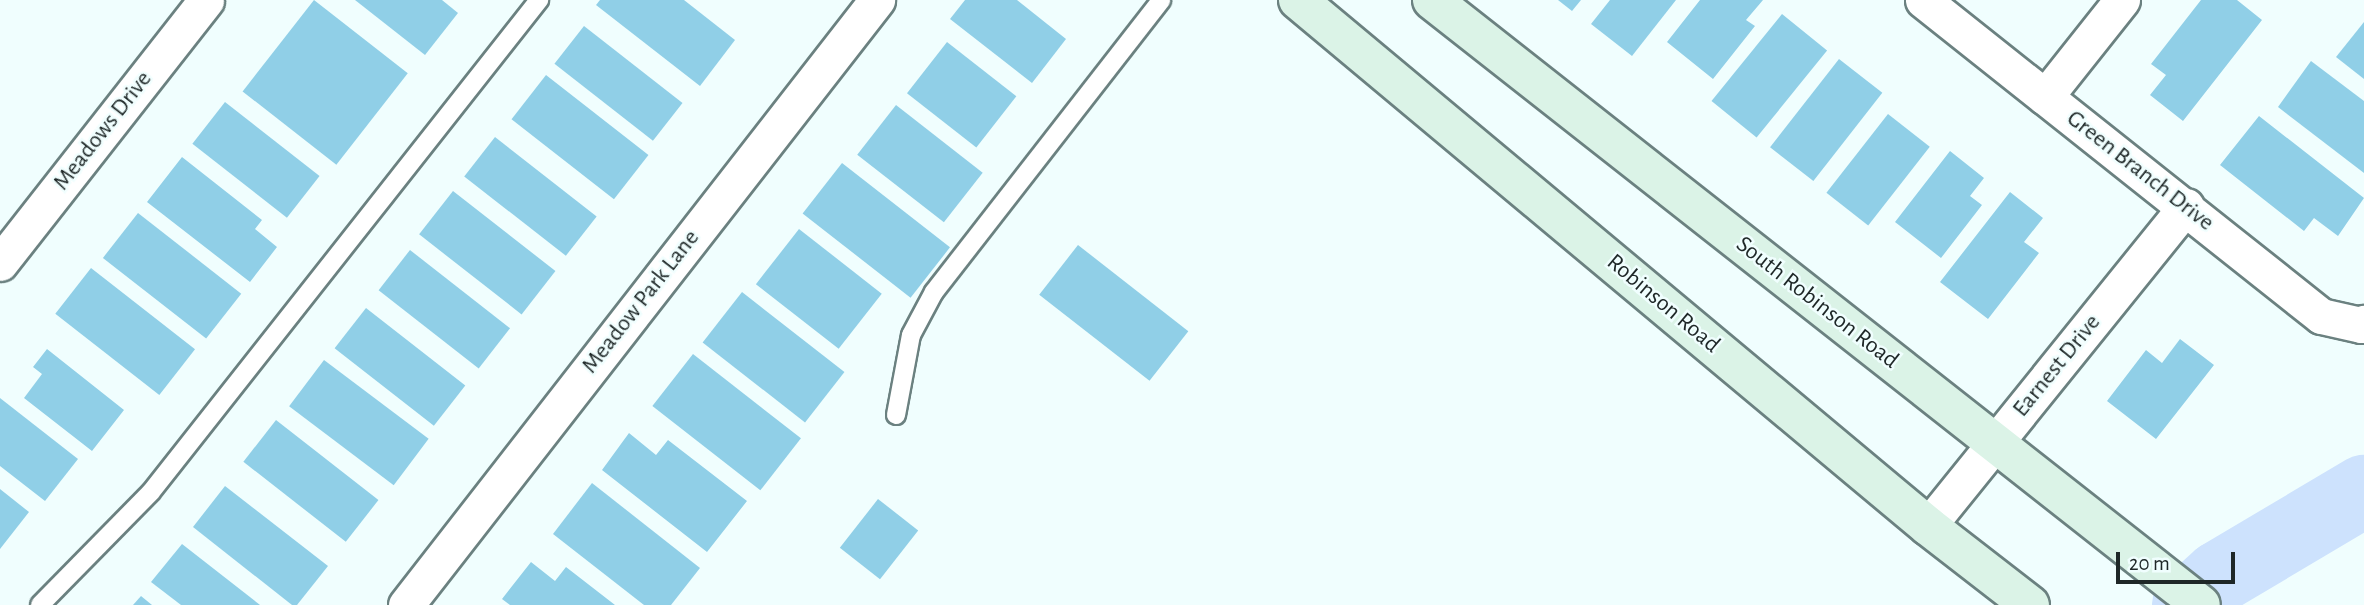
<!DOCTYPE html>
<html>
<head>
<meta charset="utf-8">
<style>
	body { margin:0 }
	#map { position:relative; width:2364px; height:605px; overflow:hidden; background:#f0fefe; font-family:"Alegreya Sans",sans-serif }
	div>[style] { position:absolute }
	.river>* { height:72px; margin:-36px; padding:0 36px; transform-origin:36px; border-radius:36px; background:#cde2fd }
	.building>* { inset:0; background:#90cfe7; transform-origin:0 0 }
	.roads { filter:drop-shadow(2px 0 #6b8180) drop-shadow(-2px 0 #6b8180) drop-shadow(0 2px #6b8180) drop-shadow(0 -2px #6b8180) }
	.lane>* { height:18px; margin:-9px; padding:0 9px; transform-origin:9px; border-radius:9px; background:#fff }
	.street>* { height:35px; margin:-17.5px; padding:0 17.5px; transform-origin:17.5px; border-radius:17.5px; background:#fff }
	.secondary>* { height:38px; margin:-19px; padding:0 19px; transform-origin:19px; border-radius:19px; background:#dbf3e7 }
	span { translate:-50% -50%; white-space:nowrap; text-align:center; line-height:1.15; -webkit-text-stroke:5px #f0fefe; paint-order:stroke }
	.street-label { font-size:24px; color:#1e2727 }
	.scale { position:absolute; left:2116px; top:552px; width:119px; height:32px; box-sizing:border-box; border:4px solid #1e2727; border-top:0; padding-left:9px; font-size:21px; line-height:24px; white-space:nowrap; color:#1e2727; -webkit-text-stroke:5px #f0fefe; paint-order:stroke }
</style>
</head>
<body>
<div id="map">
	<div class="river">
		<div style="left:2188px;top:605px;width:42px;rotate:-42.1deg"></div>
		<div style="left:2219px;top:577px;width:169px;rotate:-30.7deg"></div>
	</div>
	<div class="building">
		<div style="left:314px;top:0;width:119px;height:116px;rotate:38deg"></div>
		<div style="clip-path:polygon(355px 0,442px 0,458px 13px,425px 55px)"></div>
		<div style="clip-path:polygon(600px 0,684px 0,735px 40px,700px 86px,596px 5px)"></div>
		<div style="clip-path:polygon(965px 0,1017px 0,1066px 39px,1032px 83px,950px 19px)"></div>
		<div style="clip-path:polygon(1558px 0,1581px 0,1572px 11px)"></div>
		<div style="clip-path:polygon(1610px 0,1676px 0,1632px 56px,1591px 24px)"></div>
		<div style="clip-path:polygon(1700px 0,1763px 0,1746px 20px,1755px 26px,1713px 79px,1667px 42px)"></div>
		<div style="clip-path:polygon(2201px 0,2237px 0,2262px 20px,2183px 121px,2150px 95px,2166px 75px,2151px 64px)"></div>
		<div style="left:1782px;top:14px;width:58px;height:112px;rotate:39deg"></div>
		<div style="clip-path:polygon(2364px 22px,2364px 79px,2336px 57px)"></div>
		<div style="left:584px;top:26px;width:125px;height:48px;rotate:38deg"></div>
		<div style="left:947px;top:42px;width:88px;height:65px;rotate:38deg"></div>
		<div style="left:1839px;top:59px;width:55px;height:112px;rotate:38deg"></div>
		<div style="clip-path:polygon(2311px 61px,2364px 101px,2364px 173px,2278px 107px)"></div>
		<div style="left:546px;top:75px;width:130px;height:56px;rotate:38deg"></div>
		<div style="left:225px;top:102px;width:120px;height:53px;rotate:38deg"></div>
		<div style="left:896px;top:105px;width:110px;height:63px;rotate:38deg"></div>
		<div style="left:1888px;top:114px;width:53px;height:100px;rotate:38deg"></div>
		<div style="clip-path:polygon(2259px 116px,2364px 198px,2338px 236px,2314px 218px,2304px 231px,2220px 165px)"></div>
		<div style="left:495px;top:137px;width:129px;height:50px;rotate:38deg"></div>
		<div style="clip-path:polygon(1950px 151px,1984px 178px,1970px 196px,1982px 205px,1941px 258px,1895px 222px)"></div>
		<div style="clip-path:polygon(182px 157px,262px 220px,255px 229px,277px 247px,250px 282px,147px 202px)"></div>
		<div style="left:842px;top:163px;width:137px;height:64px;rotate:38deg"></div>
		<div style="left:453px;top:191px;width:130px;height:55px;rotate:38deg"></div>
		<div style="clip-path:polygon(2010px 192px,2043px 218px,2024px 242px,2039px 253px,1988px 319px,1940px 282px)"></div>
		<div style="left:138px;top:213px;width:131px;height:57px;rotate:38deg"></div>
		<div style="left:799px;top:229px;width:105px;height:70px;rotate:38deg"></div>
		<div style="left:1078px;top:245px;width:140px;height:63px;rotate:38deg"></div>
		<div style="left:410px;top:250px;width:127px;height:51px;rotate:38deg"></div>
		<div style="left:91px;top:268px;width:132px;height:58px;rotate:38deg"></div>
		<div style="left:742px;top:292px;width:130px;height:64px;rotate:38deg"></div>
		<div style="left:366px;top:308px;width:126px;height:51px;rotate:38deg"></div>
		<div style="clip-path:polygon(2180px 339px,2214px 365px,2156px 439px,2107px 401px,2146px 350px,2162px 363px)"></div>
		<div style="clip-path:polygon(47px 349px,124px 410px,92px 451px,24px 398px,42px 374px,33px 367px)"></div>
		<div style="left:693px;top:354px;width:137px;height:66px;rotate:38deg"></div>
		<div style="left:324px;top:360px;width:131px;height:58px;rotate:37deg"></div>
		<div style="clip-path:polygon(0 398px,78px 459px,45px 501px,0 466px)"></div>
		<div style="left:276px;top:420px;width:130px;height:53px;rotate:38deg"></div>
		<div style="clip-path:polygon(629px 433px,656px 455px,668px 440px,747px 501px,707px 552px,602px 470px)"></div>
		<div style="clip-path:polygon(592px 483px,700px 568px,671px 605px,644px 605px,553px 534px)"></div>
		<div style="clip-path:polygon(225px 486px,328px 566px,297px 605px,292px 605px,193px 527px)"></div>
		<div style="clip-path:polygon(0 489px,29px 512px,0 549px)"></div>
		<div style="left:878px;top:499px;width:51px;height:62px;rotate:38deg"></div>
		<div style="clip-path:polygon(182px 544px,260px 605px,181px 605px,151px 582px)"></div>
		<div style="clip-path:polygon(531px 562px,555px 581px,566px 567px,615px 605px,510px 605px,502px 599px)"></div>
		<div style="clip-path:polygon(141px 596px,152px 605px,133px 605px)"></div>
	</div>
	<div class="roads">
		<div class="lane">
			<div style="left:896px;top:415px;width:81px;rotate:-79.4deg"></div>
			<div style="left:911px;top:335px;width:49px;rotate:-61.9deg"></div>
			<div style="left:934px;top:292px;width:370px;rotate:-52.1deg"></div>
			<div style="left:40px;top:605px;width:158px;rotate:-45.5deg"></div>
			<div style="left:151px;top:492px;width:627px;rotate:-51.74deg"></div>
		</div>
		<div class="street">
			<div style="left:1923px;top:0;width:508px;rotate:38.45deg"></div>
			<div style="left:2321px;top:316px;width:41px;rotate:12.7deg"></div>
			<div style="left:2361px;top:325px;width:4px;rotate:-34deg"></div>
			<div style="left:2045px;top:97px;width:124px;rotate:-51.6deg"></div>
			<div style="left:0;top:263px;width:334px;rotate:-51.9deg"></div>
			<div style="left:1928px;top:526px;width:411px;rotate:-51.1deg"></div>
			<div style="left:406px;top:605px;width:767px;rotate:-52.1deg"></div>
		</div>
		<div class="secondary">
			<div style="left:1298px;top:0;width:821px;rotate:39.86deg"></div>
			<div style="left:1928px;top:526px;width:129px;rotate:37.8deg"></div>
			<div style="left:1432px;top:0;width:978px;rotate:38.19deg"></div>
		</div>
	</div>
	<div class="street-label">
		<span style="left:103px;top:131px;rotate:-52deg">Meadows Drive</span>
		<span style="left:2140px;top:171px;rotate:38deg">Green Branch Drive</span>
		<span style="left:641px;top:302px;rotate:-52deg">Meadow Park Lane</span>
		<span style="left:1817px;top:303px;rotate:38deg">South Robinson Road</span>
		<span style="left:1663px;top:304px;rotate:40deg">Robinson Road</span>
		<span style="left:2057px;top:366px;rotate:-51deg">Earnest Drive</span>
	</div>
	<div class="scale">20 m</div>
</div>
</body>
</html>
